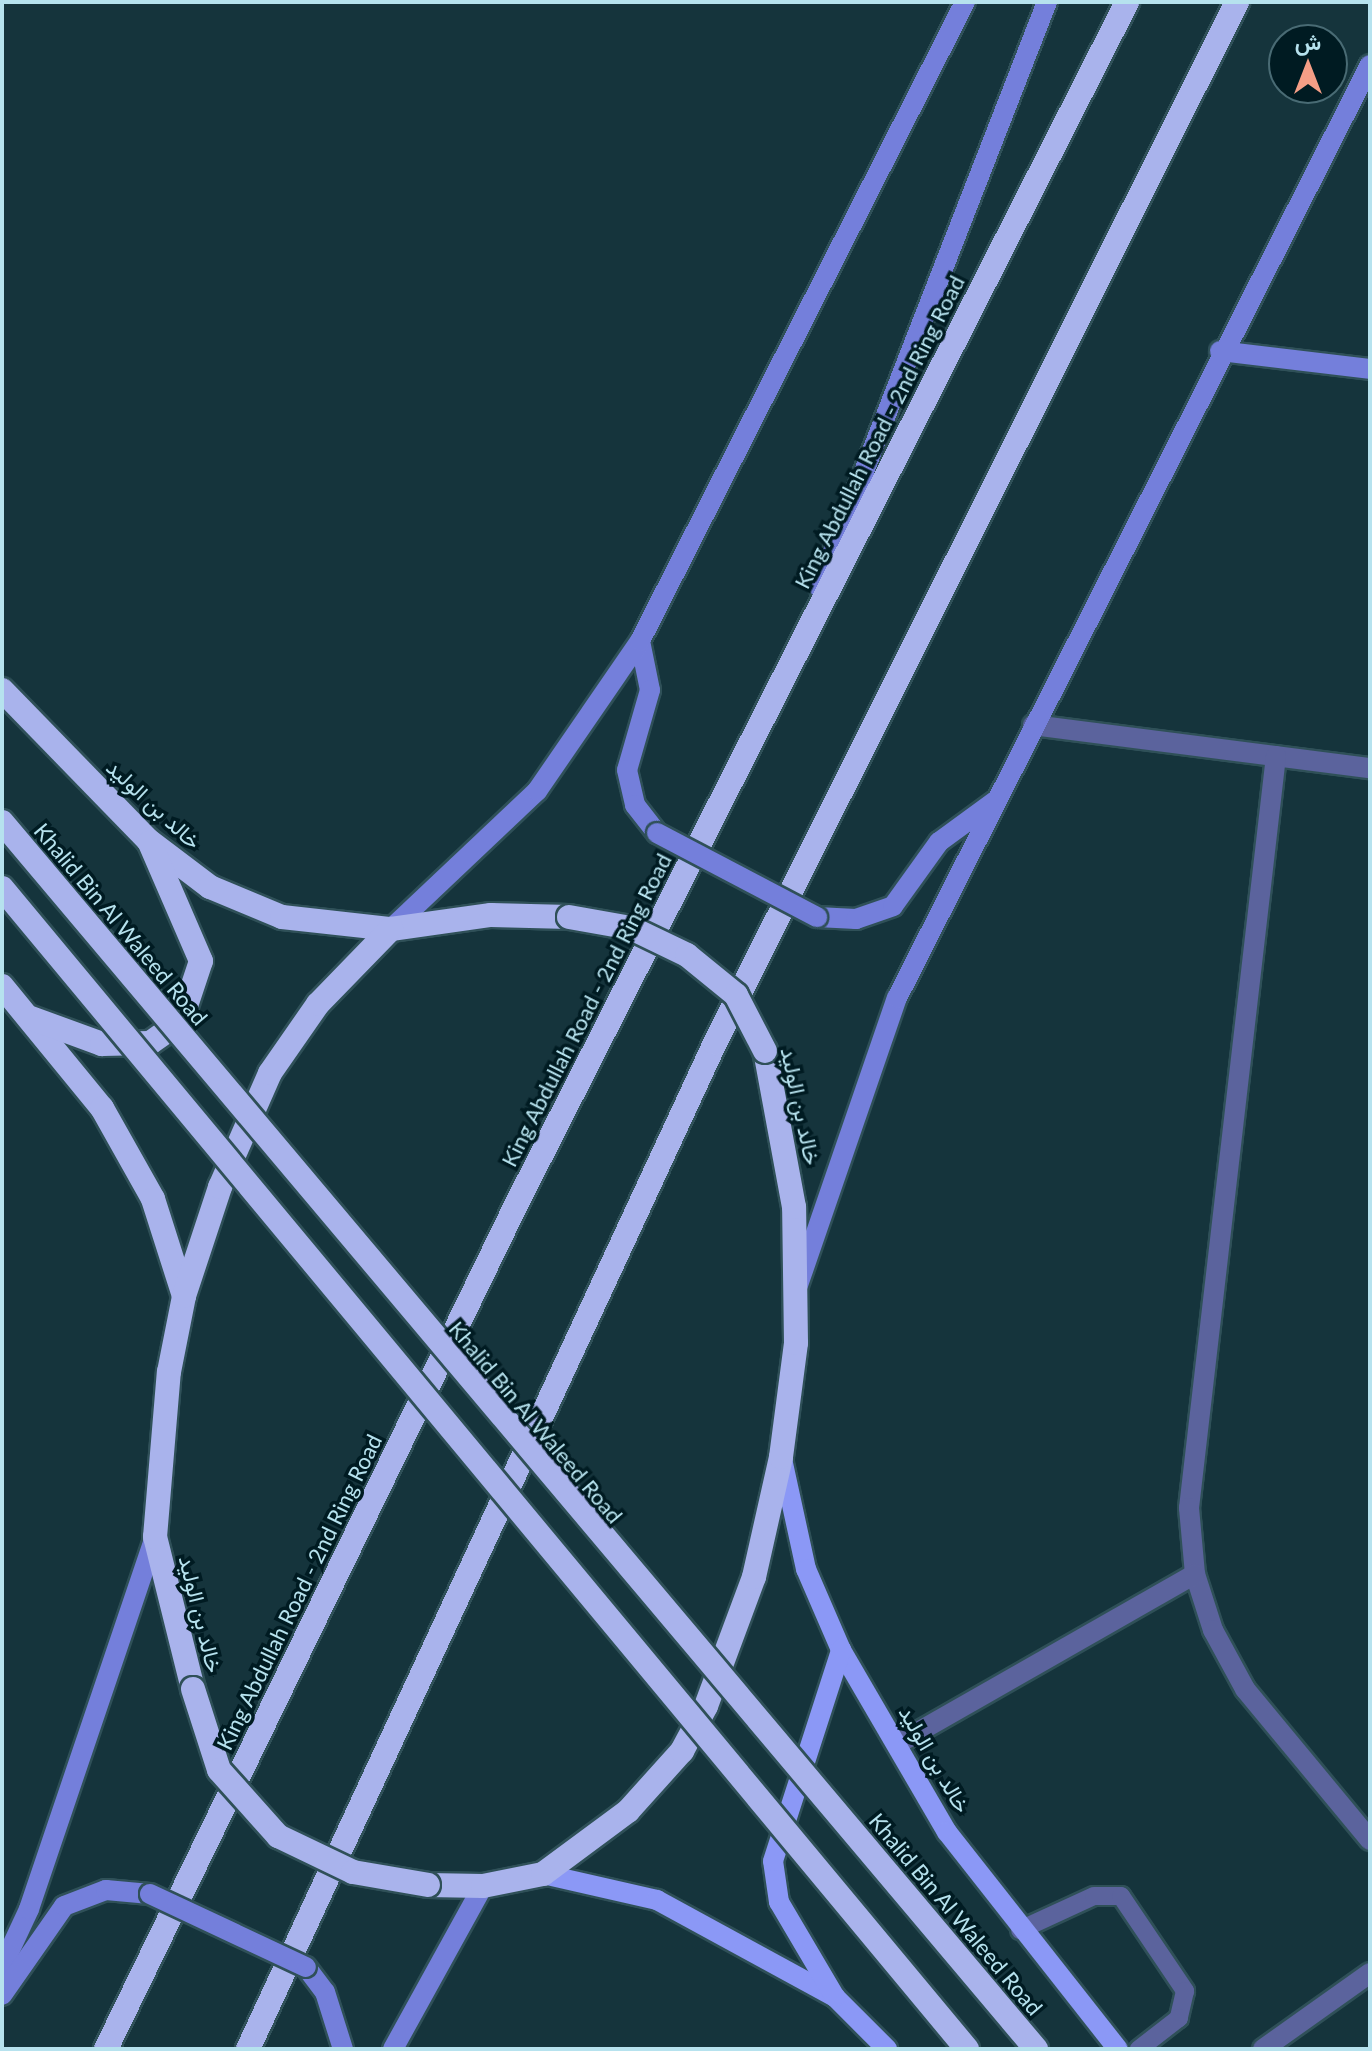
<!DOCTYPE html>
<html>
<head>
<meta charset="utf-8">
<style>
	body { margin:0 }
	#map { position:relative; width:1372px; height:2051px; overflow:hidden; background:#15343c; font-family:Lato,Vazirmatn,sans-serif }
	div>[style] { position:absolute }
	.roads { filter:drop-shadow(2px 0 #2f5058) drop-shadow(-2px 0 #2f5058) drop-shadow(0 2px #2f5058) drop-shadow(0 -2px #2f5058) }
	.lane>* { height:18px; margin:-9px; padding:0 9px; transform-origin:9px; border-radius:9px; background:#5b639d }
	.street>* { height:20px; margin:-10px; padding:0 10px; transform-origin:10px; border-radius:10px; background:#5b639d }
	.secondary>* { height:20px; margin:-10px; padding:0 10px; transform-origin:10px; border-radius:10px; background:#747fdb }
	.primary>* { height:20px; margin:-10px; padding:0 10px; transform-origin:10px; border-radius:10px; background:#8b98f6 }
	.highway>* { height:24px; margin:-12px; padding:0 12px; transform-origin:12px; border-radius:12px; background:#a9b3ec }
	.bridges { filter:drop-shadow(2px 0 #2f5058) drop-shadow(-2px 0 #2f5058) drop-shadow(0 2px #2f5058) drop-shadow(0 -2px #2f5058) }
	.secondary-bridge>* { height:20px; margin:-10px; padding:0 10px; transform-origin:10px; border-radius:10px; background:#747fdb }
	.highway-bridge>* { height:24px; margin:-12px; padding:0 12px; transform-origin:12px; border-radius:12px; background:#a9b3ec }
	span { translate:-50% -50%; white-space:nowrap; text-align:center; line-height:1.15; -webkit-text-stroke:7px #001b22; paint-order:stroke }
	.street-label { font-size:22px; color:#b6e2ee }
	.frame { position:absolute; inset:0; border:4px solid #b6e2ee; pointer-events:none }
	.north { position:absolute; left:1268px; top:24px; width:80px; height:80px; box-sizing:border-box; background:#001b22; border:2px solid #496b74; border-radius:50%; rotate:0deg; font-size:22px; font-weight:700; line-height:32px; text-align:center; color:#b6e2ee }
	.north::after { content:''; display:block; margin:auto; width:28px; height:36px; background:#f49e86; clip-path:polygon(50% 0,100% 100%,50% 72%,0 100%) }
</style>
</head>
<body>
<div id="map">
	<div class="roads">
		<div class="lane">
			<div style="left:1020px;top:1930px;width:81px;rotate:-24.7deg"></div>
			<div style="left:1094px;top:1896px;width:27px"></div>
			<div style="left:1121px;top:1896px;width:115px;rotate:56deg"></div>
			<div style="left:1185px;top:1991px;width:28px;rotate:103deg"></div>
			<div style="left:1179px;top:2018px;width:51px;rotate:142.2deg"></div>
		</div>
		<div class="street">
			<div style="left:1033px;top:725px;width:340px;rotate:7.3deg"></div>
			<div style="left:1276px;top:756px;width:757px;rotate:96.6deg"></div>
			<div style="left:1189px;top:1508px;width:66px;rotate:84.8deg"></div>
			<div style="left:1195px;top:1574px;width:59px;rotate:72.2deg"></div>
			<div style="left:1213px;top:1630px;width:67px;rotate:61.5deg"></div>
			<div style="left:1245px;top:1689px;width:196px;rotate:50.4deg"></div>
			<div style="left:897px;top:1744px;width:343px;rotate:-29.7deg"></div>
			<div style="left:1263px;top:2049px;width:131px;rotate:-35.4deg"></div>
		</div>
		<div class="secondary">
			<div style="left:1220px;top:351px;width:151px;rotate:6.8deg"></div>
			<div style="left:819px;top:587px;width:628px;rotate:-68.71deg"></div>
			<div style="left:640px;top:641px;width:50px;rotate:78.5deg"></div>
			<div style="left:650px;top:690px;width:83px;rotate:106deg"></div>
			<div style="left:627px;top:770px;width:36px;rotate:77deg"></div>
			<div style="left:635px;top:805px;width:36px;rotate:52deg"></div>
			<div style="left:817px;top:917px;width:39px;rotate:3deg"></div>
			<div style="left:856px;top:919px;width:39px;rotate:-19deg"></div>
			<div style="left:893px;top:906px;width:79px;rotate:-54.3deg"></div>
			<div style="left:939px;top:842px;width:69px;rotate:-36.2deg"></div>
			<div style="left:391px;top:929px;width:201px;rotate:-43.4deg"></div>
			<div style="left:537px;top:791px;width:182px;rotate:-55.5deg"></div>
			<div style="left:640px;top:641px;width:717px;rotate:-63.04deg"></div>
			<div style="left:798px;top:1285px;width:304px;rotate:-71deg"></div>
			<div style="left:897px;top:998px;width:1046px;rotate:-63.12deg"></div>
			<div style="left:2px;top:1967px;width:64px;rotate:-65deg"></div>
			<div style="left:29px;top:1909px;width:393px;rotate:-71.3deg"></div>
			<div style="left:306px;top:1967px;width:31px;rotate:53deg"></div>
			<div style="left:325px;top:1992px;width:60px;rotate:72.5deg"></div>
			<div style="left:2px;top:1995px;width:108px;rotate:-55.1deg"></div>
			<div style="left:64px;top:1906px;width:45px;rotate:-20.9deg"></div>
			<div style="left:106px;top:1890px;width:44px;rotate:5.2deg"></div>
			<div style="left:393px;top:2049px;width:186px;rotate:-61.1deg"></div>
		</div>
		<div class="primary">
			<div style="left:782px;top:1459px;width:113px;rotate:77.7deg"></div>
			<div style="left:806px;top:1569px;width:88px;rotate:66.6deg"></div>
			<div style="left:841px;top:1650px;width:211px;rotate:59.8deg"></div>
			<div style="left:947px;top:1832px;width:276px;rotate:51.8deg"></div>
			<div style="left:543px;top:1874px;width:117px;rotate:12.8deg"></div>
			<div style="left:657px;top:1900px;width:203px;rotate:28.6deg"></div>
			<div style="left:835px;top:1997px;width:74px;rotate:45deg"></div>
			<div style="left:835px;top:1997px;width:110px;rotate:-120.5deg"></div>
			<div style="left:779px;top:1902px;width:41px;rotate:-98.3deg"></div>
			<div style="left:773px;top:1861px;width:222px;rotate:-72.1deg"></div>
		</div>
		<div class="highway">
			<div style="left:2px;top:690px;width:209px;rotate:45.8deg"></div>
			<div style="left:148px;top:840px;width:78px;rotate:37.2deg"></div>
			<div style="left:210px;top:887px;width:78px;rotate:22.6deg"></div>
			<div style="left:282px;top:917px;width:110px;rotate:6.3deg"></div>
			<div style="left:391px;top:929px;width:101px;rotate:-8deg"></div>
			<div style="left:491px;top:915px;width:78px;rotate:1.5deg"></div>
			<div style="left:2px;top:986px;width:158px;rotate:50.7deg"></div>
			<div style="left:102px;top:1108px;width:104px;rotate:60.7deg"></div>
			<div style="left:153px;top:1199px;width:102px;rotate:72.3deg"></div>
			<div style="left:31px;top:1018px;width:76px;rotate:20.1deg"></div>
			<div style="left:102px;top:1044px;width:48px;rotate:-1.2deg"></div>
			<div style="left:150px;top:1043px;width:38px;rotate:-35deg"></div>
			<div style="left:181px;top:1021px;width:63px;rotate:-71.6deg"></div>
			<div style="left:201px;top:961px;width:129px;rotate:-113.4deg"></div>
			<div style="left:193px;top:1689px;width:157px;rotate:-104deg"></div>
			<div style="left:155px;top:1537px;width:166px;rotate:-85.2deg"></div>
			<div style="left:169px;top:1372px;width:77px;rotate:-78.8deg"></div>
			<div style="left:184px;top:1296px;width:115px;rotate:-71.7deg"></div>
			<div style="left:220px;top:1187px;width:124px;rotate:-66.3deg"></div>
			<div style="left:270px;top:1073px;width:84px;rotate:-55.2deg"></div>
			<div style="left:318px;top:1004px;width:105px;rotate:-45.8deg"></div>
			<div style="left:428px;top:1885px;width:55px;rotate:1deg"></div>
			<div style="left:483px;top:1886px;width:61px;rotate:-11.3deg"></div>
			<div style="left:543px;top:1874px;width:106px;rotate:-36.5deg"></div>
			<div style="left:628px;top:1811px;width:81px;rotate:-48deg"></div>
			<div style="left:682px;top:1751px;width:51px;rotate:-61.9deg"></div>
			<div style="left:706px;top:1706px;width:138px;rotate:-69.6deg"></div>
			<div style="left:754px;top:1577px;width:123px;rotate:-77.3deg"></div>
			<div style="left:781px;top:1457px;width:115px;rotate:-82.5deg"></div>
			<div style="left:796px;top:1343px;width:136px;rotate:-90.8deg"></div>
			<div style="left:794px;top:1207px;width:159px;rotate:-100.5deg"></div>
			<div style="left:106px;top:2049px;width:943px;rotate:-64.09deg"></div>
			<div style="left:518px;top:1201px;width:1345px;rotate:-63.07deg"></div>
			<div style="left:248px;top:2049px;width:1109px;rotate:-65.1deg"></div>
			<div style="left:715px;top:1043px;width:1165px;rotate:-63.37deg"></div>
		</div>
	</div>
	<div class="bridges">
		<div class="secondary-bridge">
			<div style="left:657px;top:833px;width:181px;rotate:27.7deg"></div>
			<div style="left:150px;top:1894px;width:172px;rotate:25.1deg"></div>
		</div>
		<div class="highway-bridge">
			<div style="left:2px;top:822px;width:1605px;rotate:49.88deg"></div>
			<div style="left:2px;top:888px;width:1510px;rotate:50.27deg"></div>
			<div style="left:569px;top:917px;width:63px;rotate:10.1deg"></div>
			<div style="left:631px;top:928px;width:62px;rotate:25.7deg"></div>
			<div style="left:687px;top:955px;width:63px;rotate:39.2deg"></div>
			<div style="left:736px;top:995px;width:63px;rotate:62.6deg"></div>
			<div style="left:193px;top:1689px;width:85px;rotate:72.2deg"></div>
			<div style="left:219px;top:1770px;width:89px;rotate:48.2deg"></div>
			<div style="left:278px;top:1836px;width:83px;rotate:25.6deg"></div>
			<div style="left:353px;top:1872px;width:76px;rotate:9.8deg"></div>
		</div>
	</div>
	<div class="street-label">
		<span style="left:879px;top:432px;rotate:-63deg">King Abdullah Road - 2nd Ring Road</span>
		<span style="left:154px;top:804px;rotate:43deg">خالد بن الوليد</span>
		<span style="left:121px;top:924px;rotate:50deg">Khalid Bin Al Waleed Road</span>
		<span style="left:586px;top:1010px;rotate:-63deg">King Abdullah Road - 2nd Ring Road</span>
		<span style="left:801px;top:1106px;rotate:78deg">خالد بن الوليد</span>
		<span style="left:536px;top:1422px;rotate:50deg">Khalid Bin Al Waleed Road</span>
		<span style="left:299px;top:1592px;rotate:-64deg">King Abdullah Road - 2nd Ring Road</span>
		<span style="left:201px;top:1614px;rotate:76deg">خالد بن الوليد</span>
		<span style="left:935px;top:1759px;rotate:60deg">خالد بن الوليد</span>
		<span style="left:956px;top:1914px;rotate:50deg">Khalid Bin Al Waleed Road</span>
	</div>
	<div class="frame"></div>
	<div class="north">ش</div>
</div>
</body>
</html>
